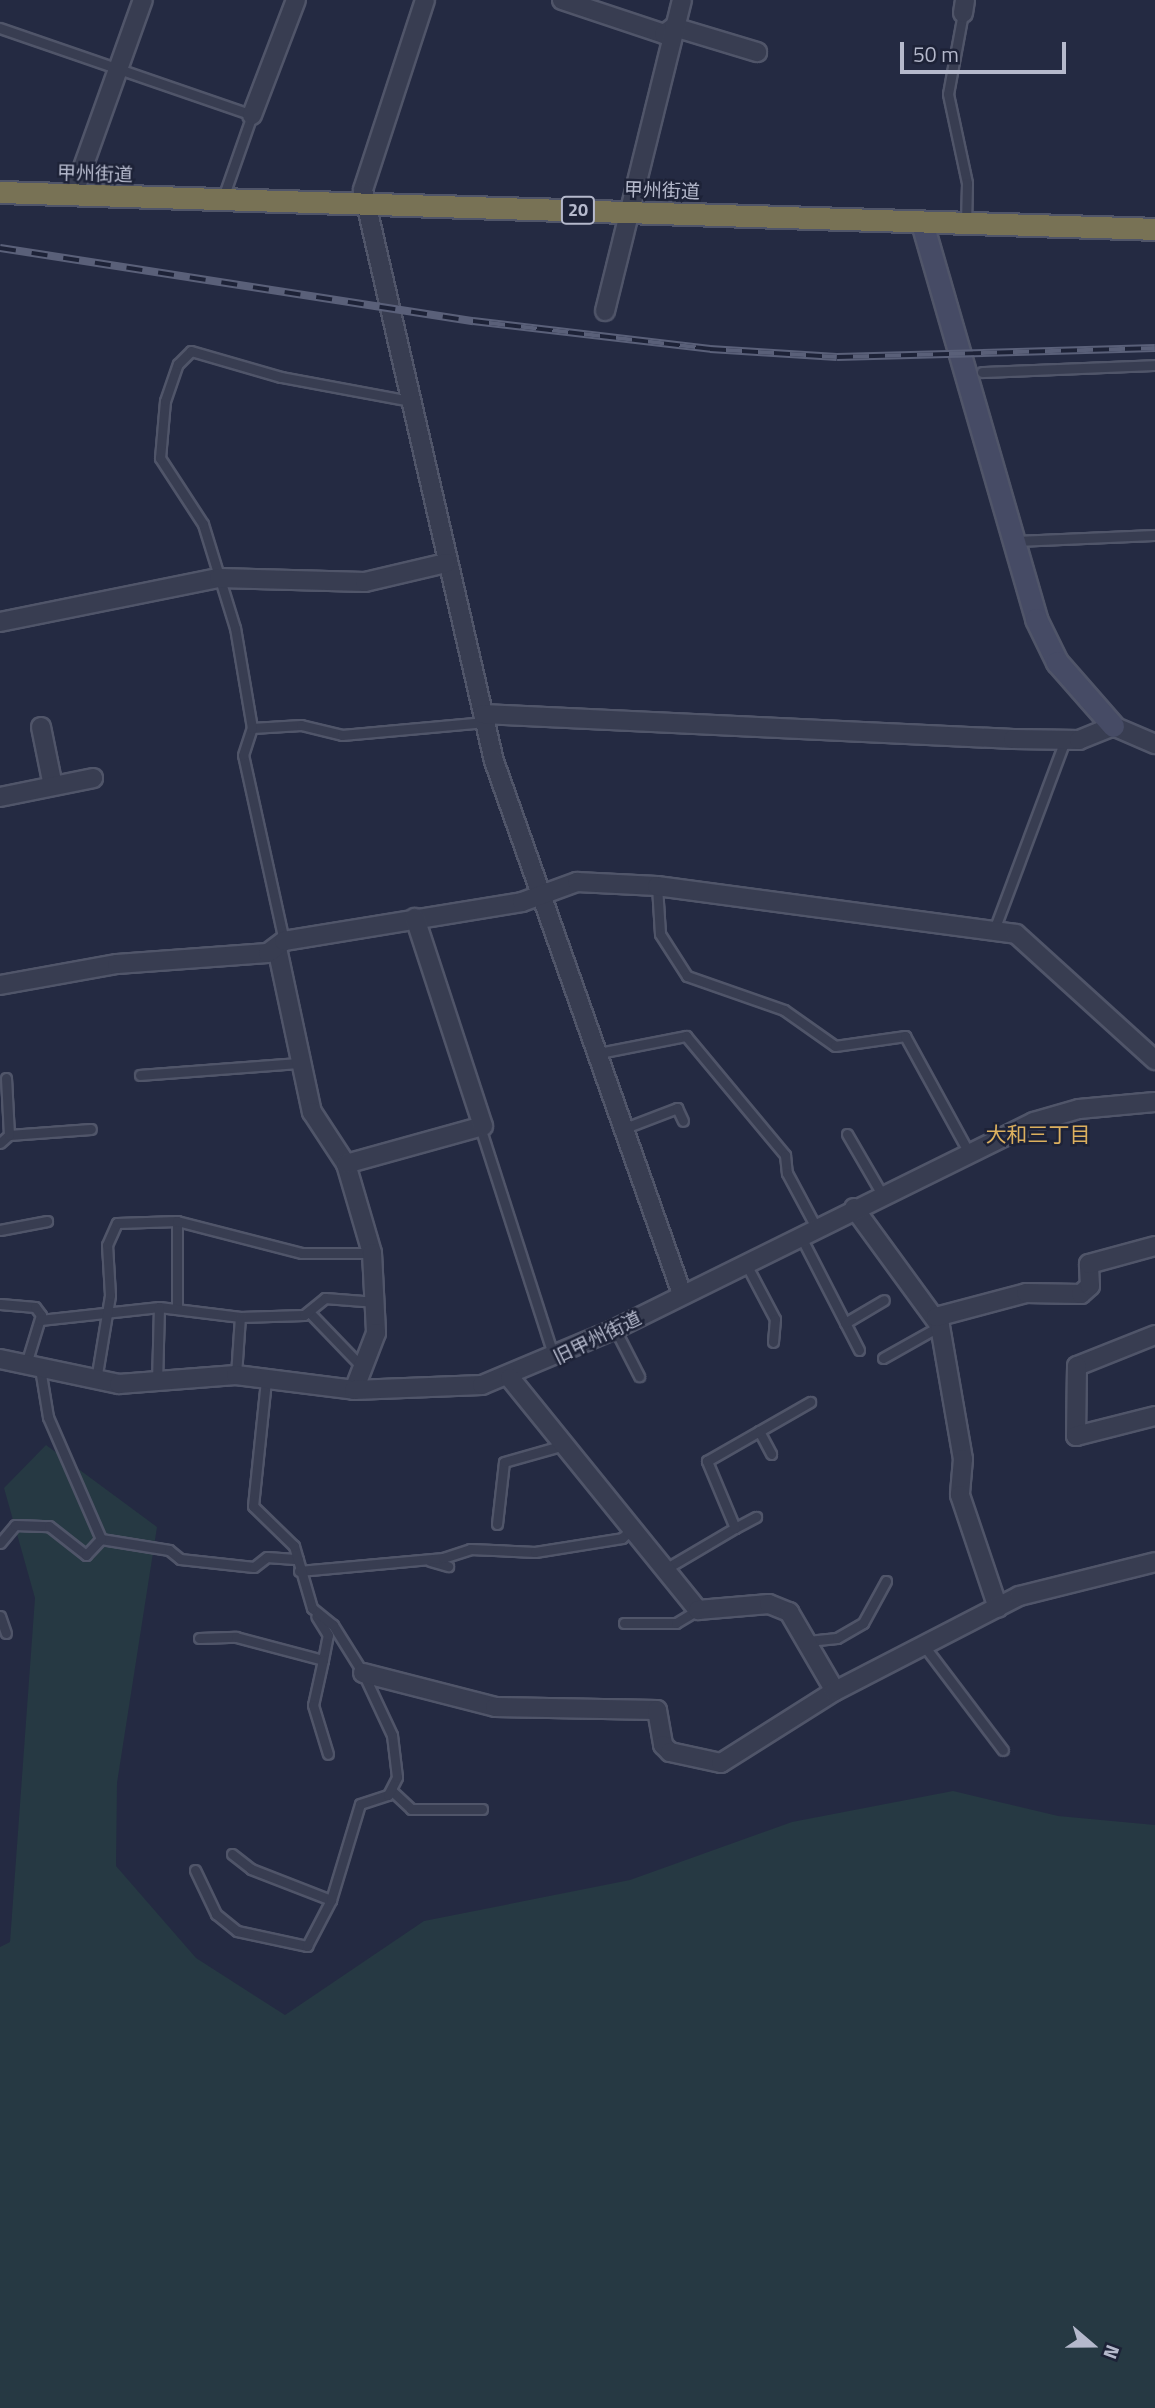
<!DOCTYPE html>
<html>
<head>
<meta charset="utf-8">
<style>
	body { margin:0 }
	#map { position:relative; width:1155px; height:2408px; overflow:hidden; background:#242a42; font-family:"Titillium Web","Noto Sans JP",sans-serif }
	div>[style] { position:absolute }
	.green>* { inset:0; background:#263943 }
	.roads { filter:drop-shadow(2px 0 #505569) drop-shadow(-2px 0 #505569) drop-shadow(0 2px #505569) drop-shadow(0 -2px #505569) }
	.lane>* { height:9px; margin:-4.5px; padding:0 4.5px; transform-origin:4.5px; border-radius:4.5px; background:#383d51 }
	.street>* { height:18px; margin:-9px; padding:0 9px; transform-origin:9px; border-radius:9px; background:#383d51 }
	.secondary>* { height:21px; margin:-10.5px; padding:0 10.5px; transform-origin:10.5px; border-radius:10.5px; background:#464b65 }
	.highway>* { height:21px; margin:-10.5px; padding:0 10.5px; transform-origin:10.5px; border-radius:10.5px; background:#787255 }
	.rail>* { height:8px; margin-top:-4px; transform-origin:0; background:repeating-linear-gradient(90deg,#1d2237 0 16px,#5a6079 0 32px); box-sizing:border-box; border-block:2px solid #5a6079 }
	span { translate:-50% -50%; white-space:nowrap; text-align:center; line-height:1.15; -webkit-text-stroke:5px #1d2237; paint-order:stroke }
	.shield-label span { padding:2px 5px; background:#1d2237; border:2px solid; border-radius:5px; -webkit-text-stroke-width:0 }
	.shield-label { font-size:18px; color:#b5b9cc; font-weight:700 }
	.street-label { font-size:19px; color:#b5b9cc }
	.neighbourhood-label { font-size:21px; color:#dcb05f }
	.north { position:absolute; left:1057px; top:2310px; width:70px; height:70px; -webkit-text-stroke:5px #1d2237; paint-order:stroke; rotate:110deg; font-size:19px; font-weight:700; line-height:28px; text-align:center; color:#b5b9cc }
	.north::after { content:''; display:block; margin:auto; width:24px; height:32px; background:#b5b9cc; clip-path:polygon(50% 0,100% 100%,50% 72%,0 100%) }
	.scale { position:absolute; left:900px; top:42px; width:166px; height:32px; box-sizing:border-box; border:4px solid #b5b9cc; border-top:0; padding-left:9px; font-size:21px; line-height:24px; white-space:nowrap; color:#b5b9cc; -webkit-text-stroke:5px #1d2237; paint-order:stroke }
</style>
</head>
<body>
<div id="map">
	<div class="green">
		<div style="clip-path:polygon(46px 1445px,157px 1527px,117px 1783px,116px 1866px,196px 1958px,285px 2015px,424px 1921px,630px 1880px,792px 1822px,953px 1791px,1058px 1816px,1155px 1825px,1155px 2408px,0 2408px,0 1947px,10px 1942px,35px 1598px,4px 1488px)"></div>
	</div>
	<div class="roads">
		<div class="lane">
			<div style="left:963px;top:13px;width:82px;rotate:100.5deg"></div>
			<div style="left:948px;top:94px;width:91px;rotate:77.9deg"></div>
			<div style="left:967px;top:183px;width:41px;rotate:91.4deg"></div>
			<div style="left:0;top:28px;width:267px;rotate:19deg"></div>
			<div style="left:252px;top:115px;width:88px;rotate:109.3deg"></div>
			<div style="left:982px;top:372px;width:173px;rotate:-2.3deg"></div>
			<div style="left:1015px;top:541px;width:140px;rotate:-2.5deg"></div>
			<div style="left:252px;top:728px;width:49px;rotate:-3.5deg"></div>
			<div style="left:301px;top:725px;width:42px;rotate:13.7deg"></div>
			<div style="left:342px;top:735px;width:144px;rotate:-5.2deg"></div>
			<div style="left:657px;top:886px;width:48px;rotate:86.4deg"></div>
			<div style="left:660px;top:934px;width:50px;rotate:57.3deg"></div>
			<div style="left:687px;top:976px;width:103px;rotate:19.3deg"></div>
			<div style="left:784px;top:1010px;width:62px;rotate:35.2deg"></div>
			<div style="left:835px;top:1046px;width:71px;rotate:-8.1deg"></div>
			<div style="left:905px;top:1036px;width:131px;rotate:61.3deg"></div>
			<div style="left:994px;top:930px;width:203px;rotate:-69.5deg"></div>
			<div style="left:284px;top:941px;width:190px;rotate:-102.4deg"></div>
			<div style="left:243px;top:755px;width:28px;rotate:-72deg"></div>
			<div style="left:252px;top:728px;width:101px;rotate:-99.6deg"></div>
			<div style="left:235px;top:628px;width:109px;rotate:-107.1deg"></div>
			<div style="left:203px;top:524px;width:79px;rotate:-123.1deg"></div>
			<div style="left:160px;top:458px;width:57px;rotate:-85deg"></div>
			<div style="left:165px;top:401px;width:39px;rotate:-71deg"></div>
			<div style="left:178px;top:364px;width:18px;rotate:-45deg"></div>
			<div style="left:191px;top:351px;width:94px;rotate:16.1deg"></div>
			<div style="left:281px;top:377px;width:132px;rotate:10.5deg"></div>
			<div style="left:599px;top:1053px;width:89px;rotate:-11.1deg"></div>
			<div style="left:686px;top:1036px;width:155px;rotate:50.2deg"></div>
			<div style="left:785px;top:1155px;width:18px;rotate:84deg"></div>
			<div style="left:787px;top:1173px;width:61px;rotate:61.8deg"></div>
			<div style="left:140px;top:1075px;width:161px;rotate:-4.3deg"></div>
			<div style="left:480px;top:1127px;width:243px;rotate:72.2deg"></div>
			<div style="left:625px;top:1128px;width:56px;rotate:-21deg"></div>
			<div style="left:677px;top:1108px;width:14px;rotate:65deg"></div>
			<div style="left:847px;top:1134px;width:72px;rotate:59.9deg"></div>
			<div style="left:9px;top:1135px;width:82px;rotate:-4.2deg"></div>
			<div style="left:0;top:1143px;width:12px;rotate:-42deg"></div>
			<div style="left:9px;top:1135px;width:57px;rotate:-93deg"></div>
			<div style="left:0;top:1230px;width:48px;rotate:-10.8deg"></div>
			<div style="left:801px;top:1237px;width:127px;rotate:62.8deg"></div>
			<div style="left:746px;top:1264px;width:62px;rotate:62.2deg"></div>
			<div style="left:775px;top:1319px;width:23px;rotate:95deg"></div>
			<div style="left:0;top:1304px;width:35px;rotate:5deg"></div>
			<div style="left:35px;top:1307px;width:10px;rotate:53deg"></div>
			<div style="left:41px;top:1315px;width:51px;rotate:107deg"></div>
			<div style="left:177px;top:1309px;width:88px;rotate:-90deg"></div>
			<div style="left:311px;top:1314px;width:74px;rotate:46.1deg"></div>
			<div style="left:40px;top:1320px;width:120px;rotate:-6.2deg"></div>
			<div style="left:159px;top:1307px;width:82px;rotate:7deg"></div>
			<div style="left:240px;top:1317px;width:64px;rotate:-1.8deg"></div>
			<div style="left:304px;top:1315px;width:27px;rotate:-39deg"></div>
			<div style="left:325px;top:1298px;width:51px;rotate:4.5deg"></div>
			<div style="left:845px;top:1323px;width:45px;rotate:-30.5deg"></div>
			<div style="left:615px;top:1329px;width:53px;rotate:62.9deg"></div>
			<div style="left:883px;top:1358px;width:65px;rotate:-29.3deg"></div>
			<div style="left:236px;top:1375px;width:58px;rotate:-86.1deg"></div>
			<div style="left:96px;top:1380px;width:86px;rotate:-80.6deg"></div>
			<div style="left:110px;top:1295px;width:50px;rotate:-93.4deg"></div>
			<div style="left:107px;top:1245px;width:24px;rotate:-66deg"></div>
			<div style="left:117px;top:1223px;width:60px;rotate:-1.9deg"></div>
			<div style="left:177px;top:1221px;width:129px;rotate:14.4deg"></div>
			<div style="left:302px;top:1253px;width:70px"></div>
			<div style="left:157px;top:1383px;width:76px;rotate:-88.5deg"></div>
			<div style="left:759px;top:1431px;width:26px;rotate:62deg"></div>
			<div style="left:497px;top:1524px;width:62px;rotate:-83.6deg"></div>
			<div style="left:504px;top:1462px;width:62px;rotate:-15.8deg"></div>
			<div style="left:735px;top:1528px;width:24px;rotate:-28deg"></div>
			<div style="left:101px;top:1539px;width:69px;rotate:9.2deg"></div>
			<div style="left:169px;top:1550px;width:14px;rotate:39deg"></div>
			<div style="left:180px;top:1559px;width:74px;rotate:6.2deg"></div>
			<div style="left:254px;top:1567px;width:16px;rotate:-38deg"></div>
			<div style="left:267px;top:1557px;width:31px;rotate:4deg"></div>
			<div style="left:0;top:1543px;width:23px;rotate:-50deg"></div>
			<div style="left:15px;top:1525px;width:34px;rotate:2deg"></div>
			<div style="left:49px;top:1526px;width:47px;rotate:38.1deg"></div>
			<div style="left:86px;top:1555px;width:22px;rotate:-47deg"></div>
			<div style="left:101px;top:1539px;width:133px;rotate:-113.5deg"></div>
			<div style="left:48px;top:1417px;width:50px;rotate:-99.3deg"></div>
			<div style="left:430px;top:1561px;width:19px;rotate:16deg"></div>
			<div style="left:667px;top:1568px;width:79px;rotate:-30.5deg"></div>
			<div style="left:735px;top:1528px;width:73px;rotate:-112.7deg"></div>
			<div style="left:707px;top:1461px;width:119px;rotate:-29.8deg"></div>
			<div style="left:299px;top:1571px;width:145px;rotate:-5.2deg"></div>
			<div style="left:443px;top:1558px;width:28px;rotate:-18deg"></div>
			<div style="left:470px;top:1549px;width:65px;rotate:2.6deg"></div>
			<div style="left:535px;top:1552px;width:88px;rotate:-9.1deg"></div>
			<div style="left:622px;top:1538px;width:15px;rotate:-42deg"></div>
			<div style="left:0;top:1616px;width:18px;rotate:71deg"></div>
			<div style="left:624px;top:1623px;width:52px"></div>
			<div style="left:676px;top:1623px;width:26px;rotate:-31deg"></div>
			<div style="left:199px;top:1638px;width:37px;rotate:-2deg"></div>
			<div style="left:236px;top:1637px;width:90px;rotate:14.8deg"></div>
			<div style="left:323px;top:1660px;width:25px;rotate:-79deg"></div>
			<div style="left:328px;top:1635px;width:22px;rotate:-122deg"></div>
			<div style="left:808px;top:1641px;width:29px;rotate:-6deg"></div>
			<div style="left:837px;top:1638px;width:30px;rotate:-30deg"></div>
			<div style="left:863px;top:1623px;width:48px;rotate:-61.3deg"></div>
			<div style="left:925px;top:1647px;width:129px;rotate:52.9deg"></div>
			<div style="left:323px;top:1660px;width:46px;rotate:102.5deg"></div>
			<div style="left:313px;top:1705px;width:51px;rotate:73deg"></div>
			<div style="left:392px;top:1791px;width:26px;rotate:43deg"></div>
			<div style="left:411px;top:1809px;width:71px"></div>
			<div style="left:232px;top:1854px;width:24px;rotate:38deg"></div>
			<div style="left:251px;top:1869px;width:86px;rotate:21.2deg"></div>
			<div style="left:195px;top:1870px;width:49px;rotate:64.5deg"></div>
			<div style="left:216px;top:1914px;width:27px;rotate:39deg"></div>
			<div style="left:237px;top:1931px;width:72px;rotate:12.1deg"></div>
			<div style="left:307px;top:1946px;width:52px;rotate:-62.4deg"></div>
			<div style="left:331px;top:1900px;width:100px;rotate:-73.2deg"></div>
			<div style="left:360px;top:1804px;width:29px;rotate:-18deg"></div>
			<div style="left:388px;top:1795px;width:20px;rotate:-63deg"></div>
			<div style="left:397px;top:1777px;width:42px;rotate:-96.8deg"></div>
			<div style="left:392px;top:1735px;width:68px;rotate:-115.1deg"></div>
			<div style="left:363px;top:1673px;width:57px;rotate:-122deg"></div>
			<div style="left:333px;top:1625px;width:27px;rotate:-141deg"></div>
			<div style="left:312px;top:1608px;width:65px;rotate:-106.2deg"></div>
			<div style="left:294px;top:1546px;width:57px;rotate:-135.7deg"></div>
			<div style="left:253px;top:1506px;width:127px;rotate:-84.1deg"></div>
		</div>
		<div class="street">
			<div style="left:425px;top:0;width:200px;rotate:108.1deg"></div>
			<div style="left:363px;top:190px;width:586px;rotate:77.08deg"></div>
			<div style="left:494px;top:761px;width:565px;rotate:70.57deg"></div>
			<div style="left:562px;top:0;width:108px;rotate:18.4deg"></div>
			<div style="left:664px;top:34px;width:12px;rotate:-35deg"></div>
			<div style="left:674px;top:27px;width:87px;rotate:16.8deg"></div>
			<div style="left:963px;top:13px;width:13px;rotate:-81deg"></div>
			<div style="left:252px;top:115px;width:123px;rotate:-69.1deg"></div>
			<div style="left:73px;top:195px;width:207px;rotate:-70.3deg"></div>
			<div style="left:605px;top:311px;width:320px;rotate:-76.1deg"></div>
			<div style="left:0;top:622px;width:223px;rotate:-11.4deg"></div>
			<div style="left:219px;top:578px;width:146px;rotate:1.6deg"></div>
			<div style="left:365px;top:582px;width:83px;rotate:-13.2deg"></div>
			<div style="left:483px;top:714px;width:531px;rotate:2.7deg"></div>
			<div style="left:1013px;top:739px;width:66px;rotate:0.9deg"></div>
			<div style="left:1079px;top:740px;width:37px;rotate:-22deg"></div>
			<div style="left:1113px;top:726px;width:46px;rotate:23.2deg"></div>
			<div style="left:41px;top:727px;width:60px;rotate:78.5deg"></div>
			<div style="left:0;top:797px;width:95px;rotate:-11.5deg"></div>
			<div style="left:277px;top:948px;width:168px;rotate:78deg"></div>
			<div style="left:312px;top:1112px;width:62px;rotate:56.8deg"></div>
			<div style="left:346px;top:1164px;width:93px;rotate:73.7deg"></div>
			<div style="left:372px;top:1253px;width:80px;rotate:87.1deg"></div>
			<div style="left:376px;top:1333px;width:61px;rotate:111.1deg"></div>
			<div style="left:0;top:985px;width:119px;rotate:-10.2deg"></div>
			<div style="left:117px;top:964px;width:151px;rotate:-4.2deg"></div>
			<div style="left:268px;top:953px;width:20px;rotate:-37deg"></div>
			<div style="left:284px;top:941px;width:241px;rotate:-9.3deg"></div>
			<div style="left:522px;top:902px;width:59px;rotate:-20deg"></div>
			<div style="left:577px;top:882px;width:80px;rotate:2.9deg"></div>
			<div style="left:657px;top:886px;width:362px;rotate:7.6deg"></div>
			<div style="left:1016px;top:934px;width:188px;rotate:42.2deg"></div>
			<div style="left:346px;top:1164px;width:142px;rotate:-15.5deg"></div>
			<div style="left:483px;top:1126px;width:219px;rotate:-108.1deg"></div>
			<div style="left:854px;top:1208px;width:146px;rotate:53.9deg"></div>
			<div style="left:940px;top:1326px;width:135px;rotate:80.2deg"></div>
			<div style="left:963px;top:1459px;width:36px;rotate:95deg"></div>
			<div style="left:960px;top:1495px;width:119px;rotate:71.4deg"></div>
			<div style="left:936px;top:1317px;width:93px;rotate:-14.9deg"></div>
			<div style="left:1026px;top:1293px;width:55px;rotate:1deg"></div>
			<div style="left:1081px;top:1294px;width:12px;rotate:-42deg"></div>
			<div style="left:1090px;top:1286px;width:22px;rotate:-93deg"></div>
			<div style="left:1089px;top:1264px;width:68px;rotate:-15.3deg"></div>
			<div style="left:1155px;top:1335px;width:84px;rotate:158.3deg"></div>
			<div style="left:1077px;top:1366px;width:70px;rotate:90.8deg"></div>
			<div style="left:1076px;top:1436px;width:81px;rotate:-14.2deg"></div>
			<div style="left:0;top:1359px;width:122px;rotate:11.9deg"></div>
			<div style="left:119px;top:1384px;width:117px;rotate:-4.4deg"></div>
			<div style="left:236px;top:1375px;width:119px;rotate:7.2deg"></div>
			<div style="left:354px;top:1390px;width:128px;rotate:-2.2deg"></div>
			<div style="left:482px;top:1385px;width:144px;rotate:-22.8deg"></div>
			<div style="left:615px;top:1329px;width:467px;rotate:-26.3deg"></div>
			<div style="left:1034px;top:1122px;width:47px;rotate:-16.1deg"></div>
			<div style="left:1079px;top:1109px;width:76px;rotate:-5.3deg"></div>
			<div style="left:510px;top:1378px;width:299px;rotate:51deg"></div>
			<div style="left:698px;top:1610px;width:71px;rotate:-4.8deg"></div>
			<div style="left:769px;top:1604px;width:22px;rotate:22deg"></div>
			<div style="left:789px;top:1612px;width:91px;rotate:59.8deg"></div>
			<div style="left:363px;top:1673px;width:136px;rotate:14.4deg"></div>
			<div style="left:495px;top:1707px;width:162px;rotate:1.1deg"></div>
			<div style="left:657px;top:1710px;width:36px;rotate:80deg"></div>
			<div style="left:663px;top:1745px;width:10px;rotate:45deg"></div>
			<div style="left:670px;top:1752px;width:52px;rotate:12.2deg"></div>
			<div style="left:721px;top:1763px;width:135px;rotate:-32.3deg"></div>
			<div style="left:835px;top:1691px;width:207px;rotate:-27.3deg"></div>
			<div style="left:1019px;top:1596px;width:140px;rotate:-14deg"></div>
		</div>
		<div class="secondary">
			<div style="left:922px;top:223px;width:412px;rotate:73.9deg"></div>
			<div style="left:1036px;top:619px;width:48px;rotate:64deg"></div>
			<div style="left:1057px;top:662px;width:85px;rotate:48.8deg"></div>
		</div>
		<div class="highway">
			<div style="left:0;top:192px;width:1156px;rotate:1.83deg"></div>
		</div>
	</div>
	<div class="rail">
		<div style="left:0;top:248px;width:479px;rotate:8.8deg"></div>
		<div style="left:473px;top:321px;width:239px;rotate:6.7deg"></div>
		<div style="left:710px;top:349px;width:127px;rotate:3.6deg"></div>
		<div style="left:837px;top:357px;width:318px;rotate:-1.6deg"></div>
	</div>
	<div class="shield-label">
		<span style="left:578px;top:210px">20</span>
	</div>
	<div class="street-label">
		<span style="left:95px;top:173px;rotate:2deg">甲州街道</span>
		<span style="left:662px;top:190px;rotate:2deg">甲州街道</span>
		<span style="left:597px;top:1337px;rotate:-26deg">旧甲州街道</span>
	</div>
	<div class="neighbourhood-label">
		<span style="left:1038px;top:1134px">大和三丁目</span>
	</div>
	<div class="north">N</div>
	<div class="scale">50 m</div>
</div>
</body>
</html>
